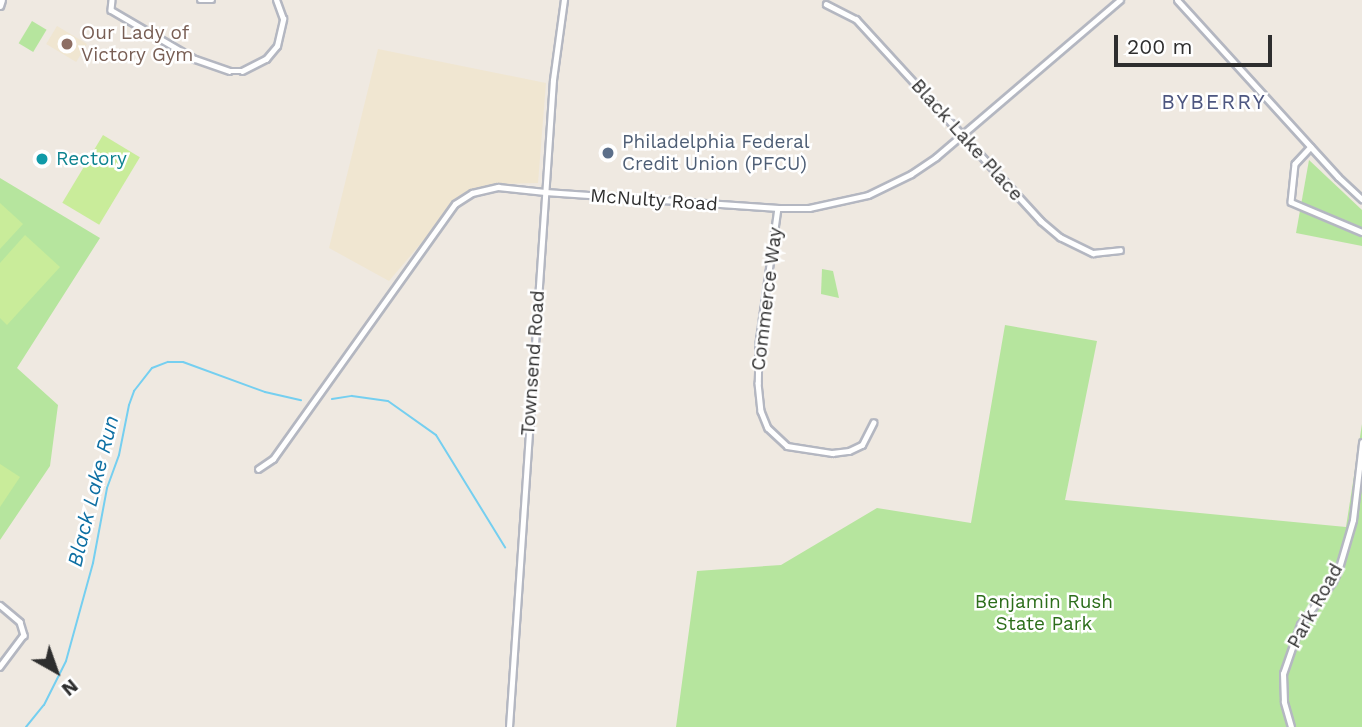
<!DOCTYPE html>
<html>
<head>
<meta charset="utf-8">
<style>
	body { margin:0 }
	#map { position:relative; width:1362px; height:727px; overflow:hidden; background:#efe9e1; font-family:"Work Sans",sans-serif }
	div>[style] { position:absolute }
	.education>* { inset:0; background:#f0e6d1; transform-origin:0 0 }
	.green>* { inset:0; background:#b6e59e; transform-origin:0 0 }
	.pitch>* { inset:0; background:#c9ec9a; transform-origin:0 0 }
	.stream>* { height:2px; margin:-1px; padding:0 1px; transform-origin:1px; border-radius:1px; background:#75cff0 }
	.roads { filter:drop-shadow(2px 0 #b4b7c1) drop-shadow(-2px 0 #b4b7c1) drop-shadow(0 2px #b4b7c1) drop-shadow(0 -2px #b4b7c1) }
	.minor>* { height:4.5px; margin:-2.25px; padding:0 2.25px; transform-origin:2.25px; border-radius:2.25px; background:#fff }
	.tertiary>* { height:5px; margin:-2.5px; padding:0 2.5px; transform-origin:2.5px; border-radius:2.5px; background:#fff }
	.dots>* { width:19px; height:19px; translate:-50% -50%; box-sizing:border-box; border:4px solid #fff; border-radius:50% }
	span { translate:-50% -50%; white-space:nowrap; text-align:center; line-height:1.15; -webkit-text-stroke:5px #fff; paint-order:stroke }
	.education-label { font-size:19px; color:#785e54 }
	.left { translate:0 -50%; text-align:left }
	.street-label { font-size:19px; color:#2e2e2e }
	.service-label { font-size:19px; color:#4e5e75 }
	.culture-label { font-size:19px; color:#0d838f }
	.park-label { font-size:19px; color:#2c6e1b }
	.neighbourhood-label { font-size:21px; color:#4d5680; letter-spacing:2px }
	.water-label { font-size:21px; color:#0d6fa3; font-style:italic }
	.north { position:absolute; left:21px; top:636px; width:70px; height:70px; -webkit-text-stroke:5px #fff; paint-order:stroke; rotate:140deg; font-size:19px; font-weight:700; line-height:28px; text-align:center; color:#2e2e2e }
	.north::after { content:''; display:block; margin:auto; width:24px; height:32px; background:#2e2e2e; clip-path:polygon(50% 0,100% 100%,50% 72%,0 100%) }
	.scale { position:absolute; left:1114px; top:35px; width:158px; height:32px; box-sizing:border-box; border:4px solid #2e2e2e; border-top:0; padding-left:9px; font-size:21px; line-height:24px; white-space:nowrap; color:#2e2e2e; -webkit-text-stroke:5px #fff; paint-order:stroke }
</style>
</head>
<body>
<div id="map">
	<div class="education">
		<div style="left:57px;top:26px;width:35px;height:21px;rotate:31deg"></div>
		<div style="clip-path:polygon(378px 49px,546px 83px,538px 183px,496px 184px,473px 189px,462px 195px,389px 281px,329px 248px)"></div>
	</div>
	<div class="green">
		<div style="left:32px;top:21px;width:17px;height:26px;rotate:31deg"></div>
		<div style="clip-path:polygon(1309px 160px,1362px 210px,1362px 246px,1296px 233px)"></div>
		<div style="clip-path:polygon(0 178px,100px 238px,17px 368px,58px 405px,50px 466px,0 540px)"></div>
		<div style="clip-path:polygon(822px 269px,833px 271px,839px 298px,821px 294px)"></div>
		<div style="clip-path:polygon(1005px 325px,1097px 341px,1065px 500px,1346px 527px,1362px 424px,1362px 727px,676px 727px,697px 571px,781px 565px,877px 508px,971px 523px)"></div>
	</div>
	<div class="pitch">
		<div style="left:103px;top:135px;width:43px;height:79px;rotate:31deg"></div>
		<div style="clip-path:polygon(0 203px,23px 224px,0 249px)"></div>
		<div style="clip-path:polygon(25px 235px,60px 267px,7px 325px,0 318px,0 263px)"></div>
		<div style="clip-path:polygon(0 464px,20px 477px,0 507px)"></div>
	</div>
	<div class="stream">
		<div style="left:332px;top:399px;width:20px;rotate:-9deg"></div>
		<div style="left:352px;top:396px;width:36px;rotate:8deg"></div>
		<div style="left:388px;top:401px;width:59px;rotate:35.3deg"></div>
		<div style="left:436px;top:435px;width:132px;rotate:58.4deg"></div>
		<div style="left:26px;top:727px;width:28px;rotate:-51deg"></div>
		<div style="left:44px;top:705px;width:49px;rotate:-63.4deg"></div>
		<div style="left:66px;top:661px;width:102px;rotate:-74.6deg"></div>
		<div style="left:93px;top:563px;width:76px;rotate:-79.4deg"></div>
		<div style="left:107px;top:488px;width:35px;rotate:-70deg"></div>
		<div style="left:119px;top:455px;width:51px;rotate:-78.7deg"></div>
		<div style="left:129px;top:405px;width:15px;rotate:-70deg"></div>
		<div style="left:134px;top:391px;width:29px;rotate:-52deg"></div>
		<div style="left:152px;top:368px;width:17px;rotate:-21deg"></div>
		<div style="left:168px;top:362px;width:15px"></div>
		<div style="left:183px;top:362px;width:87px;rotate:20.1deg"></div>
		<div style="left:265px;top:392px;width:37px;rotate:13deg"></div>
	</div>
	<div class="roads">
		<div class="minor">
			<div style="left:112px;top:0;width:10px;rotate:96deg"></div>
			<div style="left:111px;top:10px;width:97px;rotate:30.3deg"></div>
			<div style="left:195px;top:59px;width:36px;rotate:19deg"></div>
			<div style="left:229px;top:71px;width:13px"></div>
			<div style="left:242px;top:71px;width:27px;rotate:-27deg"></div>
			<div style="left:266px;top:59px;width:17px;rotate:-50deg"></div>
			<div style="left:277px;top:46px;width:28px;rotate:-77deg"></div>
			<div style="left:283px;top:19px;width:20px;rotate:-110deg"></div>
			<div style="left:200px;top:0;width:12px"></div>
			<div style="left:826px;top:4px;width:34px;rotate:27deg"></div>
			<div style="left:856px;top:19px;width:274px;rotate:47.5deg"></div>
			<div style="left:1041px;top:221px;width:25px;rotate:40deg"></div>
			<div style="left:1060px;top:237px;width:37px;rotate:26deg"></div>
			<div style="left:1093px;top:253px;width:27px;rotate:-6deg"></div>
			<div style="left:1311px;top:147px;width:23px;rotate:133deg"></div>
			<div style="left:1295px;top:164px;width:38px;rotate:96deg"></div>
			<div style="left:1291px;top:202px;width:77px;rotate:22.9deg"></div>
			<div style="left:778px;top:208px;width:137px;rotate:98deg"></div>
			<div style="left:759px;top:344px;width:39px;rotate:91deg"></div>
			<div style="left:758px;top:383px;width:28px;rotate:84deg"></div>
			<div style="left:761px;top:411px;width:18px;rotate:68deg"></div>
			<div style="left:768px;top:428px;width:26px;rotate:43deg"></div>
			<div style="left:787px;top:446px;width:46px;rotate:8.8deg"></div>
			<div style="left:832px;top:453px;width:17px;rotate:-7deg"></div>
			<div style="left:849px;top:451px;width:14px;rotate:-25deg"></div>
			<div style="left:862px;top:445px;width:25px;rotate:-63deg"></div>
			<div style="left:258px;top:469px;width:18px;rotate:-34deg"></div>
			<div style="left:273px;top:459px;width:313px;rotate:-54.5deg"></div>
			<div style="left:455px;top:204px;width:20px;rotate:-33deg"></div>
			<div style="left:472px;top:193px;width:27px;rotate:-13deg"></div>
			<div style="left:498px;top:187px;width:47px;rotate:6.1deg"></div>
			<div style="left:0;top:605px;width:26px;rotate:40deg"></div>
			<div style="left:20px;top:622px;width:14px;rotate:73deg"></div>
			<div style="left:24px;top:635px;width:40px;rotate:127deg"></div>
			<div style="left:509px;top:727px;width:648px;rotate:-86.11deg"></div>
			<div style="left:553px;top:80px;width:81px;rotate:-82.2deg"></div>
			<div style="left:1291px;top:727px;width:26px;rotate:-106deg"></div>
			<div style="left:1284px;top:702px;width:28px;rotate:-92deg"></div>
			<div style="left:1283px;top:674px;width:52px;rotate:-70.9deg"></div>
			<div style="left:1300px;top:625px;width:55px;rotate:-53.1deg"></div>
			<div style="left:1333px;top:581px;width:14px;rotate:-65deg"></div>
			<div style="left:1339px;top:568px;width:50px;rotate:-73.7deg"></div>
			<div style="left:1353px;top:520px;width:78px;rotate:-83.3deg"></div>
		</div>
		<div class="tertiary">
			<div style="left:1177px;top:0;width:239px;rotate:47.7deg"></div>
			<div style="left:1338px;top:177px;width:33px;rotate:43deg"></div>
			<div style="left:0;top:6px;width:6px;rotate:-72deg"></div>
			<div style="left:545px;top:192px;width:234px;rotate:3.9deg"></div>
			<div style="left:778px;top:208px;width:31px"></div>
			<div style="left:809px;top:208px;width:60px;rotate:-12.4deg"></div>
			<div style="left:868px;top:195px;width:48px;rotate:-26deg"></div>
			<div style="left:911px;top:174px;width:30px;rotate:-34deg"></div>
			<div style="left:936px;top:157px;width:242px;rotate:-40.5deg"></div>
		</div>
	</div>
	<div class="dots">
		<div style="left:67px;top:44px;background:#8d6e63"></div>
		<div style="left:608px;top:153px;background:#5c6f8a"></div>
		<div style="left:42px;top:159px;background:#0f9aa8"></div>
	</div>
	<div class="education-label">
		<span class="left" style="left:81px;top:44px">Our Lady of<br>Victory Gym</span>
	</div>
	<div class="street-label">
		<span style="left:967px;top:140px;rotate:48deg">Black Lake Place</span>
		<span style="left:654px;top:200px;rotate:4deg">McNulty Road</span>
		<span style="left:767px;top:299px;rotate:-83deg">Commerce Way</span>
		<span style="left:533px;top:363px;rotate:-86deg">Townsend Road</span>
		<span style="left:1315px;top:606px;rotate:-61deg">Park Road</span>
	</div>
	<div class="service-label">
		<span class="left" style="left:622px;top:153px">Philadelphia Federal<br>Credit Union (PFCU)</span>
	</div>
	<div class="culture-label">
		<span class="left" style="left:56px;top:159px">Rectory</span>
	</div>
	<div class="park-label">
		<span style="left:1044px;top:613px">Benjamin Rush<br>State Park</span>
	</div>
	<div class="neighbourhood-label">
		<span style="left:1214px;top:102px">BYBERRY</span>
	</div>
	<div class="water-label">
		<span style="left:93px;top:491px;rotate:-76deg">Black Lake Run</span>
	</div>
	<div class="north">N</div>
	<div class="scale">200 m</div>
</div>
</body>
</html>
